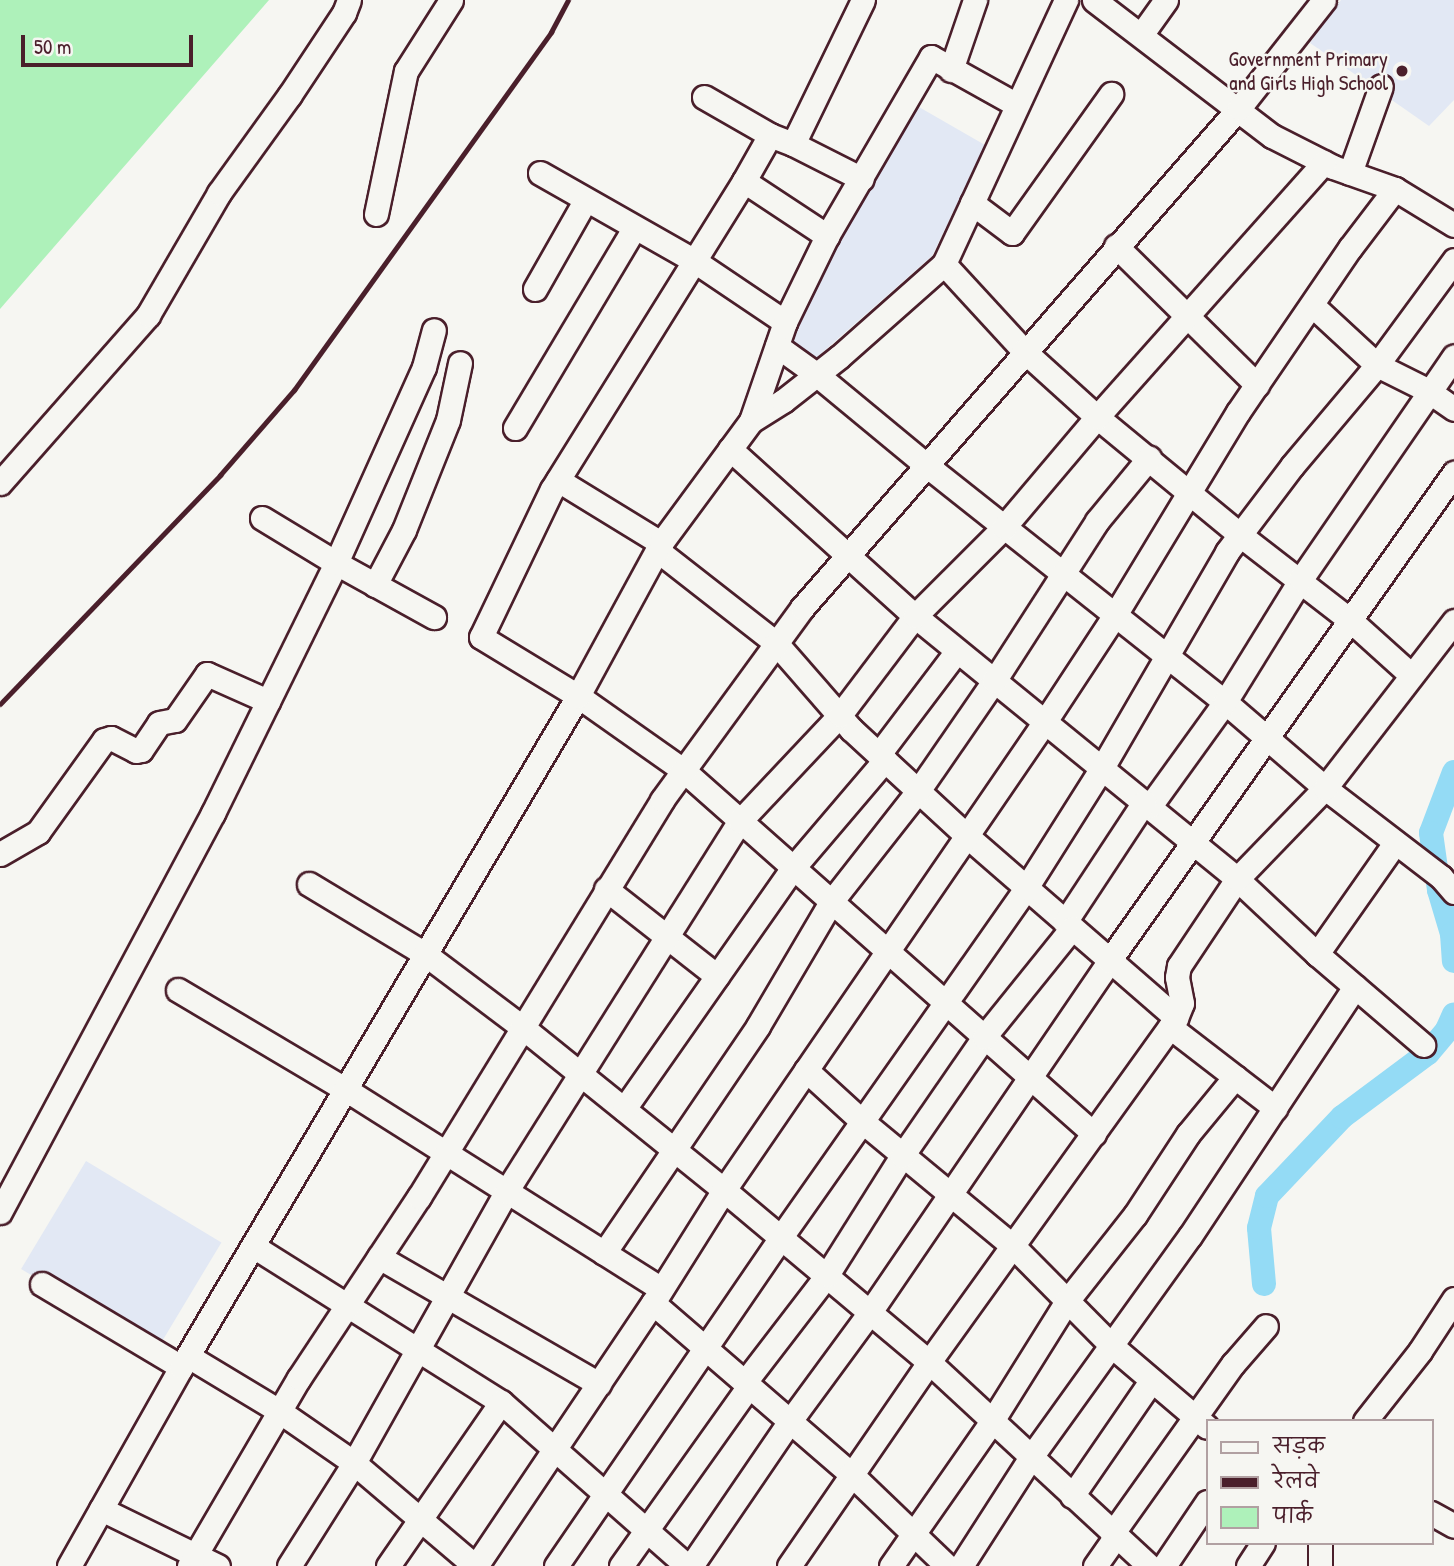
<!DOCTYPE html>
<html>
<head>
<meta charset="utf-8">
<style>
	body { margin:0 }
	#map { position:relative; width:1454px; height:1566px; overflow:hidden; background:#f6f6f2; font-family:"Patrick Hand","Playpen Sans Deva",sans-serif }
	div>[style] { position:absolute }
	.built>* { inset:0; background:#e2e8f4; transform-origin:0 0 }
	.green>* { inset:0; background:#aef1ba }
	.canal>* { height:24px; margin:-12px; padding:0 12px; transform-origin:12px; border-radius:12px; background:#94dbf5 }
	.roads { filter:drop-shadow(2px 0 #4a1f2b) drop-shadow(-2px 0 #4a1f2b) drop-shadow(0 2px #4a1f2b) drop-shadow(0 -2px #4a1f2b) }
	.minor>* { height:23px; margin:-11.5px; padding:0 11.5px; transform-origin:11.5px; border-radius:11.5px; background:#f6f6f2 }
	.rail>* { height:5px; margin:-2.5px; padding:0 2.5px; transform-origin:2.5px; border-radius:2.5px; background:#4a1f2b }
	.dots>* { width:19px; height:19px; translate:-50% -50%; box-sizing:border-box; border:4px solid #f6f6f2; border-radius:50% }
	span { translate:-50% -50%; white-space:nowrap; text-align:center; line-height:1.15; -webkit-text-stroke:5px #f6f6f2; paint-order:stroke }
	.poi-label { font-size:21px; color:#4a1f2b }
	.right { translate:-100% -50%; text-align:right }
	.legend { position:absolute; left:1206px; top:1419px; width:228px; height:126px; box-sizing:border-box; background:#f6f6f2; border:2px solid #b1a0a2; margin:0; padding:9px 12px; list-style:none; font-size:21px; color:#4a1f2b }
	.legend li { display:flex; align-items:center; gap:14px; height:35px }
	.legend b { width:35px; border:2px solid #b1a0a2 }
	.scale { position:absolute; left:21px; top:35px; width:172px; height:32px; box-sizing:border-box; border:4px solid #4a1f2b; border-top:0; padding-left:9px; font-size:21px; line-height:24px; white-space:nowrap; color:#4a1f2b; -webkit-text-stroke:5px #f6f6f2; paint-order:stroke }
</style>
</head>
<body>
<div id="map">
	<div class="built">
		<div style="clip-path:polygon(1341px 0,1454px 0,1454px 100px,1429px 126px,1310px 43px)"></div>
		<div style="clip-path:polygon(912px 103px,985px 145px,932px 256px,816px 358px,792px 341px,828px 261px)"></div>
		<div style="left:86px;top:1161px;width:158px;height:126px;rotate:31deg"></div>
	</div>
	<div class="green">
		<div style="clip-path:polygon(0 0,269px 0,0 309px)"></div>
	</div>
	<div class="canal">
		<div style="left:1454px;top:772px;width:65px;rotate:110.7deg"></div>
		<div style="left:1431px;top:833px;width:58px;rotate:82deg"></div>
		<div style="left:1439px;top:890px;width:46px;rotate:73.5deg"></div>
		<div style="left:1452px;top:934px;width:27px;rotate:86deg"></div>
		<div style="left:1264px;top:1284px;width:56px;rotate:-95.1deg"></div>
		<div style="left:1259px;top:1228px;width:33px;rotate:-76deg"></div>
		<div style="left:1267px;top:1196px;width:109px;rotate:-46.5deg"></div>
		<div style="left:1342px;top:1117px;width:107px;rotate:-36.7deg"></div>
		<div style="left:1428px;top:1053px;width:30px;rotate:-50deg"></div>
		<div style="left:1447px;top:1030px;width:17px;rotate:-66deg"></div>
	</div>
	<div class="roads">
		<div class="minor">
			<div style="left:863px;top:0;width:160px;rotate:115.9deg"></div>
			<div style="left:793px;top:144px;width:25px;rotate:-159deg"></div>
			<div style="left:770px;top:135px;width:53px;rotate:119.5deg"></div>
			<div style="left:744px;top:181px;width:363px;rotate:121.9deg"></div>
			<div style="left:552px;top:489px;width:164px;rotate:115.6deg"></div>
			<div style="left:481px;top:637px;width:114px;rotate:31.3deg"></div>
			<div style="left:578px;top:696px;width:128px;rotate:35.2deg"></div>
			<div style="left:683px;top:770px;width:549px;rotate:41.53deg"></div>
			<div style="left:1094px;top:0;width:224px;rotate:37.4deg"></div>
			<div style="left:1272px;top:136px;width:68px;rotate:26.9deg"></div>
			<div style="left:1333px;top:167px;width:66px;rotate:19.5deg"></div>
			<div style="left:1395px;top:189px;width:69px;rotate:31.4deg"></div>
			<div style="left:1141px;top:35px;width:43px;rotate:-54.5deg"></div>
			<div style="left:951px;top:70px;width:74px;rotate:-71.1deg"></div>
			<div style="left:704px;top:97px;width:76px;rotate:29.9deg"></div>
			<div style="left:793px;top:144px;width:77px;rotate:26.9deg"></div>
			<div style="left:540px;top:173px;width:176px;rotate:29.6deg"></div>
			<div style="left:693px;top:260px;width:111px;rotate:34deg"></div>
			<div style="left:785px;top:322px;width:105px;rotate:109deg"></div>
			<div style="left:1350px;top:173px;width:92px;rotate:-70.4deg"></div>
			<div style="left:744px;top:181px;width:100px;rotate:33.5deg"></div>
			<div style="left:827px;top:236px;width:96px;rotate:116deg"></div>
			<div style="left:972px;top:203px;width:50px;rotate:36.9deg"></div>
			<div style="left:1012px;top:233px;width:171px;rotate:-54.5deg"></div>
			<div style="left:376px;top:214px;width:146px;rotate:-78.2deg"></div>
			<div style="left:406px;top:71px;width:84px;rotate:-57.6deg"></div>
			<div style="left:827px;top:236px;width:207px;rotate:-59.8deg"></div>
			<div style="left:931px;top:57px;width:98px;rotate:29.2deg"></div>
			<div style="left:1116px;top:246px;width:198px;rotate:44.6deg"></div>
			<div style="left:944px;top:264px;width:118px;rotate:47.4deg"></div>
			<div style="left:1024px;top:351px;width:98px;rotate:42.1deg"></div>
			<div style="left:1097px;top:417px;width:185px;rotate:39.5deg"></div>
			<div style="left:1240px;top:535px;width:139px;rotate:37.7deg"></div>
			<div style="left:1350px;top:620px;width:81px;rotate:42deg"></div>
			<div style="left:535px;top:289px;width:101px;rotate:-60.4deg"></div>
			<div style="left:1312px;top:305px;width:88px;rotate:42.7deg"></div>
			<div style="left:1377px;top:365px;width:56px;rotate:26.6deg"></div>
			<div style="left:1427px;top:390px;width:33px;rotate:35deg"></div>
			<div style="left:777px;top:346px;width:48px;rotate:35.7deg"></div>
			<div style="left:816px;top:374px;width:143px;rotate:39.6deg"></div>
			<div style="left:926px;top:465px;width:382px;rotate:38.4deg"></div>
			<div style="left:1225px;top:702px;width:132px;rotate:40.7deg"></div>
			<div style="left:1325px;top:788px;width:146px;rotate:37.5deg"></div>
			<div style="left:1441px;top:877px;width:20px;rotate:49deg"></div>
			<div style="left:515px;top:428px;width:233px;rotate:-59.2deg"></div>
			<div style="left:730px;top:449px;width:249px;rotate:42.1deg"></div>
			<div style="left:915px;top:616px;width:416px;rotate:39.2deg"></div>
			<div style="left:1237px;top:879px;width:110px;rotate:43.2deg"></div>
			<div style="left:1317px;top:954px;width:140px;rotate:40.6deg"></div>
			<div style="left:558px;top:480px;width:121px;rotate:31.5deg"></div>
			<div style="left:0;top:483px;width:224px;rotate:-48.6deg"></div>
			<div style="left:148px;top:315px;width:141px;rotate:-59.8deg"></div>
			<div style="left:219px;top:193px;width:120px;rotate:-54.2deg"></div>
			<div style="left:289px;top:96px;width:100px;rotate:-56.5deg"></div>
			<div style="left:344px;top:13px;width:14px;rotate:-69deg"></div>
			<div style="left:262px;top:518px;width:87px;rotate:31.3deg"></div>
			<div style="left:336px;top:563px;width:112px;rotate:28.9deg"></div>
			<div style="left:657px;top:550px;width:151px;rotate:38deg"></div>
			<div style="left:776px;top:643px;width:114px;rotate:48.9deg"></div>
			<div style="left:851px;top:729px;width:158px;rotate:42.7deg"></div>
			<div style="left:967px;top:836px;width:277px;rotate:41deg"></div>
			<div style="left:375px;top:585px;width:62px;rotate:-62.2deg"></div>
			<div style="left:404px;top:530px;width:118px;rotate:-68.2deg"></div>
			<div style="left:448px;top:420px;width:58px;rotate:-78.1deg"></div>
			<div style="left:879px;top:754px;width:129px;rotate:-52.9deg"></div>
			<div style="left:1150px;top:806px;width:128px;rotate:-54.2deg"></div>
			<div style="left:1225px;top:702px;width:145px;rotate:-58.3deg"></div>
			<div style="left:1301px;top:579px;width:270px;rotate:-55.5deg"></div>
			<div style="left:0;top:854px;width:44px;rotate:-30.1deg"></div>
			<div style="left:38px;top:832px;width:113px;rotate:-54.3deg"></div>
			<div style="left:104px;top:740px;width:7px;rotate:-16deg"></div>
			<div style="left:111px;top:738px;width:28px;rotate:27deg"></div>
			<div style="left:136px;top:751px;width:5px;rotate:-11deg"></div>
			<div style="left:141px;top:750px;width:32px;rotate:-56deg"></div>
			<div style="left:159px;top:723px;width:16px;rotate:-11deg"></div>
			<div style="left:175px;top:720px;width:56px;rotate:-55.2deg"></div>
			<div style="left:207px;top:674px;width:67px;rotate:23.9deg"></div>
			<div style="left:309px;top:884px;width:135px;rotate:31.1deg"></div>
			<div style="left:425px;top:954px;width:121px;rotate:37deg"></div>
			<div style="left:522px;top:1027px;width:260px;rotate:38.9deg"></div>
			<div style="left:724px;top:1190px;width:268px;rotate:40deg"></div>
			<div style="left:929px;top:1362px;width:300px;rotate:42.8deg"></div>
			<div style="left:606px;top:889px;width:141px;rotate:38.1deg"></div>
			<div style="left:1065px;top:922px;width:144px;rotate:-56.6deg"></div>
			<div style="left:1317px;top:954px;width:136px;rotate:-54.9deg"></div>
			<div style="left:178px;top:990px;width:194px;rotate:30.7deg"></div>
			<div style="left:345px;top:1089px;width:374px;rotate:32.3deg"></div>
			<div style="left:1170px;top:1027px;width:133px;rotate:37.6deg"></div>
			<div style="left:806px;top:1070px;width:77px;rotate:42.4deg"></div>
			<div style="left:863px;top:1122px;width:196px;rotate:39.6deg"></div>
			<div style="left:1014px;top:1247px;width:141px;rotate:45.3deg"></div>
			<div style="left:1113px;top:1347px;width:123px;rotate:40.4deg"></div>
			<div style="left:624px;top:1109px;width:294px;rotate:-55deg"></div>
			<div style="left:793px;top:868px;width:142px;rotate:-49.6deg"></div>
			<div style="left:0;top:1212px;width:452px;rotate:-61.9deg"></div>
			<div style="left:213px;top:813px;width:279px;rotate:-63.8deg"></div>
			<div style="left:336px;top:563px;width:215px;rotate:-65.8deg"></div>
			<div style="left:424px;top:367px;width:38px;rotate:-75deg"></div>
			<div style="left:253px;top:1246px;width:293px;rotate:32.2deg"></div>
			<div style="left:501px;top:1402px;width:248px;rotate:41.4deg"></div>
			<div style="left:604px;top:1253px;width:274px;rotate:-55.8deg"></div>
			<div style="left:758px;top:1026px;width:144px;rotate:-59.5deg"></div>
			<div style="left:831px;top:902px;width:141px;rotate:-51.9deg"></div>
			<div style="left:918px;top:791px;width:134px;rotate:-55.4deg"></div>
			<div style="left:994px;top:681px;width:190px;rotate:-57.2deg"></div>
			<div style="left:1097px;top:521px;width:82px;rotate:-50.5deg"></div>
			<div style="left:379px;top:1257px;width:254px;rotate:30deg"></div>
			<div style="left:42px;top:1284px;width:162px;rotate:30.8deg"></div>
			<div style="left:653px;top:1303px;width:262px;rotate:40.8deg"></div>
			<div style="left:851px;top:1474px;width:133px;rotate:43.8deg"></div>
			<div style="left:188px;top:1356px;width:106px;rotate:31.1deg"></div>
			<div style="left:279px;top:1411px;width:91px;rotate:34.7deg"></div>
			<div style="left:354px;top:1463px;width:159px;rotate:40.4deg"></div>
			<div style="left:745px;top:1382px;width:135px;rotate:-52.5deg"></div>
			<div style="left:827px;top:1275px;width:141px;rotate:-57.8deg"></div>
			<div style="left:902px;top:1156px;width:145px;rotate:-55.4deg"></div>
			<div style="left:984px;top:1037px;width:140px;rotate:-51.1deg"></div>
			<div style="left:1365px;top:1421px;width:89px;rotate:-51.8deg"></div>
			<div style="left:1420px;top:1351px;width:62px;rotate:-56.8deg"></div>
			<div style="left:1072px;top:1496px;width:140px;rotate:-55.5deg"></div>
			<div style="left:101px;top:1509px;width:130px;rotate:26deg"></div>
			<div style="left:1431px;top:1513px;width:26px;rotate:29deg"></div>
			<div style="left:1112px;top:1534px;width:209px;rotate:-54.6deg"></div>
			<div style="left:1233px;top:1364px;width:50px;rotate:-49deg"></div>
			<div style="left:69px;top:1566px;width:228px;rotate:-60.6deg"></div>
			<div style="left:181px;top:1367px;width:780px;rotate:-59.39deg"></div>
			<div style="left:578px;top:696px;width:174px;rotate:-61.5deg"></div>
			<div style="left:661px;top:543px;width:152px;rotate:-53.6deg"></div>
			<div style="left:751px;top:421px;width:38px;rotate:-32deg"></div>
			<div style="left:783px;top:401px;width:71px;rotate:-38.2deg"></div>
			<div style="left:839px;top:357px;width:140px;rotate:-41.5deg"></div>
			<div style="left:944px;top:264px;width:291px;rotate:-65.2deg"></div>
			<div style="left:189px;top:1566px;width:218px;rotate:-59.7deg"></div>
			<div style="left:299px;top:1378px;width:217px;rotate:-56.5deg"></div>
			<div style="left:419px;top:1197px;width:465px;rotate:-58.5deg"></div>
			<div style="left:662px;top:800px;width:238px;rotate:-53.9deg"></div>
			<div style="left:802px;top:608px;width:664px;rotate:-48.85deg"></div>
			<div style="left:1239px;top:108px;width:137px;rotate:-51.8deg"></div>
			<div style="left:289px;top:1566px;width:122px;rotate:-57.7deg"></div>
			<div style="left:354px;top:1463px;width:311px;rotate:-60.7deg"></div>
			<div style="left:506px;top:1192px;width:439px;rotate:-57.8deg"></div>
			<div style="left:740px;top:821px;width:146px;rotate:-46.7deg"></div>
			<div style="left:840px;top:715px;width:124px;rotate:-52.9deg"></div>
			<div style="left:915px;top:616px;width:126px;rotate:-45deg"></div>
			<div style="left:1004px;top:527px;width:144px;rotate:-49.8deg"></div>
			<div style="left:1097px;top:417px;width:341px;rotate:-48.3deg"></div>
			<div style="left:388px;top:1566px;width:199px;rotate:-55.4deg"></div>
			<div style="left:476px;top:1566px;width:317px;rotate:-56.1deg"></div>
			<div style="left:653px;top:1303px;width:133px;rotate:-57.9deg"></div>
			<div style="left:724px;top:1190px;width:566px;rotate:-55.58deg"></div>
			<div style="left:1044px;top:723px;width:129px;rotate:-56.7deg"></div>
			<div style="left:1115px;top:615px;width:237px;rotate:-58.8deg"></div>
			<div style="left:1238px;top:412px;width:199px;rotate:-55.7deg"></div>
			<div style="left:1350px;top:248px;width:74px;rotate:-52.7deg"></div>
			<div style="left:556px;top:1566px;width:399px;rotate:-55.6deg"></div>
			<div style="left:781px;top:1237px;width:426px;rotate:-54.9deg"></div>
			<div style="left:1026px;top:888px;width:142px;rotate:-57.7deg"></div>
			<div style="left:1102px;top:768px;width:250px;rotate:-59.9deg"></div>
			<div style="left:1227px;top:552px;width:108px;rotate:-52.9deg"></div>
			<div style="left:1292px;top:466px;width:132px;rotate:-49.9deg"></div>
			<div style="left:1377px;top:365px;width:130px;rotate:-53.7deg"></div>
			<div style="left:621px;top:1566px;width:221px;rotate:-54.6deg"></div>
			<div style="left:691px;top:1566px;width:176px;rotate:-55.7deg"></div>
			<div style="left:790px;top:1421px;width:135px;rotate:-53.7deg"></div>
			<div style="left:870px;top:1312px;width:425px;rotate:-55.7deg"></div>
			<div style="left:1109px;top:961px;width:598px;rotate:-54.74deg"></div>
			<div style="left:789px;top:1566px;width:247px;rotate:-55.5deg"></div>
			<div style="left:929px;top:1362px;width:423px;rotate:-54.3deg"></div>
			<div style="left:1176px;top:1018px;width:16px;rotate:-68deg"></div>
			<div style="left:1182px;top:1003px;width:26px;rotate:-101deg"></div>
			<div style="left:1177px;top:977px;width:11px;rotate:-80deg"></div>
			<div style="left:1179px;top:966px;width:105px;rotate:-56.3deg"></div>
			<div style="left:1237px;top:879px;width:127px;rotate:-46deg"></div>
			<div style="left:1325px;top:788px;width:211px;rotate:-52.3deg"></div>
			<div style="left:891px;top:1566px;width:177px;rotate:-55.1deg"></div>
			<div style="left:992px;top:1421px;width:142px;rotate:-58deg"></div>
			<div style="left:1067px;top:1301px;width:110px;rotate:-51.7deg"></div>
			<div style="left:1135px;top:1215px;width:97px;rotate:-56.8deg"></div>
			<div style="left:1188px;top:1134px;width:74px;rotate:-50.5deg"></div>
			<div style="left:961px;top:1566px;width:130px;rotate:-57.3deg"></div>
			<div style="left:1031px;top:1457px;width:272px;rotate:-54.3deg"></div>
			<div style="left:1190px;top:1236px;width:299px;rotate:-56.5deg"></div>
			<div style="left:1095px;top:1566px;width:35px;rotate:-55deg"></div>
			<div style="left:1164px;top:1566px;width:77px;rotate:-56.1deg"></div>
			<div style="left:1248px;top:1566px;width:27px;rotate:-57deg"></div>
			<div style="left:1320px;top:1566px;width:23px;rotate:-90deg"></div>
		</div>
	</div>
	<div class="rail">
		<div style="left:0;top:704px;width:318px;rotate:-46.1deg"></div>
		<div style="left:220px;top:475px;width:113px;rotate:-49deg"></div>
		<div style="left:294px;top:390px;width:441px;rotate:-54.3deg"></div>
		<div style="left:551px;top:32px;width:36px;rotate:-62deg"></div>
	</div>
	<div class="dots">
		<div style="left:1402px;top:71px;background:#4a1f2b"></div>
	</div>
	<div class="poi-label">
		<span class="right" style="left:1388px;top:71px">Government Primary<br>and Girls High School</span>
	</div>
	<ul class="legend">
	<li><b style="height:9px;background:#f6f6f2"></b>सड़क</li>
	<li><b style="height:9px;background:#4a1f2b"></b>रेलवे</li>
	<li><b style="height:19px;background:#aef1ba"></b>पार्क</li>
	</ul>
	<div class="scale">50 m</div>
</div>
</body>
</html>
